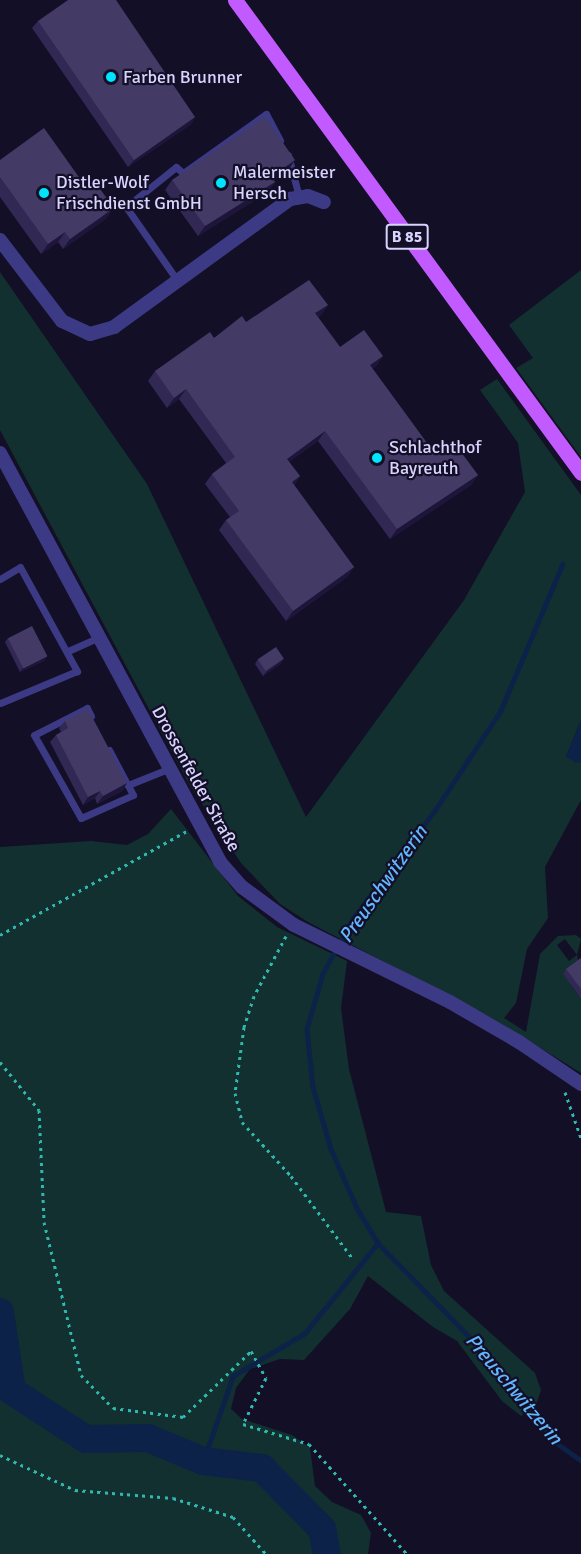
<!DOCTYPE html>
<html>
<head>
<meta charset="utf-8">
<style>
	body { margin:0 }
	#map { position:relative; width:581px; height:1554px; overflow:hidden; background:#130f26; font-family:Signika,sans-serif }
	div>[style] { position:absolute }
	.green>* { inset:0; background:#12302f }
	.water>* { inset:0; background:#0c2248 }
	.stream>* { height:4.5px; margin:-2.25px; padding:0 2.25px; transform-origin:2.25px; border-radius:2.25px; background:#0c2248 }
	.river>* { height:28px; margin:-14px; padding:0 14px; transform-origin:14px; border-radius:14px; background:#0c2248 }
	.path>* { height:3px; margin-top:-1.5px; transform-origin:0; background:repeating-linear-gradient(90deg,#2fb8b0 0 3px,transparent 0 7.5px) }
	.lane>* { height:7px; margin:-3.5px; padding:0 3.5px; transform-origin:3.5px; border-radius:3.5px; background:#3d3a85 }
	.street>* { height:14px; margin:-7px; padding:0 7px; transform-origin:7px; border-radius:7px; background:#3d3a85 }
	.primary>* { height:15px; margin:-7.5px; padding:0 7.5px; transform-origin:7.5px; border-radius:7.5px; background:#c25bff }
	.wall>* { inset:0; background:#312854 }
	.shaded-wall>* { inset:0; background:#1d163a }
	.building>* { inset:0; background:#433a66; transform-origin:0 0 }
	.dots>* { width:16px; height:16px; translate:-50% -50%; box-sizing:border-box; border:3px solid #130f26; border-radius:50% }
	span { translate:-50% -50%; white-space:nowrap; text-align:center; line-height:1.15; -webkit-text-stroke:4.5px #130f26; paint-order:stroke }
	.shield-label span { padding:2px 4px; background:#130f26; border:2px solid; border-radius:4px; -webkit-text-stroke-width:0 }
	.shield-label { font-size:16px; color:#d9d4ff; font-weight:700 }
	.poi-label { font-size:18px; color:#d9d4ff }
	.left { translate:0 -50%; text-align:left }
	.street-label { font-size:18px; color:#d9d4ff }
	.water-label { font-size:20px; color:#62b6ff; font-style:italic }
</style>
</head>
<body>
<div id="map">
	<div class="green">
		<div style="clip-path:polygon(581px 270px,581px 457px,516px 368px,533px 358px,509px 325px)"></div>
		<div style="clip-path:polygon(evenodd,0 272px,147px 484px,306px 817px,464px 600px,525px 492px,518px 443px,480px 390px,497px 379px,581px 495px,581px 720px,566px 757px,581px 762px,581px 800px,545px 867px,548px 918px,527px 949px,516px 1003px,504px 1018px,526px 1032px,540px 954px,558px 936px,576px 935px,581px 939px,577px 955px,581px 975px,570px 984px,581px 999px,581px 1073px,490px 1017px,308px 922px,280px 904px,241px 863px,189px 784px,0 430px,0 272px,565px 939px,577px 955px,569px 961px,557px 945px,565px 939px)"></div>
		<div style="clip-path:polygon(171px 809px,238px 896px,277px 927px,347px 961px,341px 1008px,349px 1069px,386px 1212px,421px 1216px,431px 1265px,444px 1291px,535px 1373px,541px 1390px,536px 1405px,521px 1416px,502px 1401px,457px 1341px,433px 1327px,368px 1276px,350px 1309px,304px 1360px,280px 1359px,250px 1369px,236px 1388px,231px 1409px,242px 1419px,292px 1435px,310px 1448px,315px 1486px,332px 1502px,361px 1515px,371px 1533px,368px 1554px,0 1554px,0 847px,91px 841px,127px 845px,148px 834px)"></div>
	</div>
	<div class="water">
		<div style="clip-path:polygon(581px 720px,581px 762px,577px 763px,566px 757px)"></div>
	</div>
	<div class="stream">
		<div style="left:563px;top:564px;width:160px;rotate:112.9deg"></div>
		<div style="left:501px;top:711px;width:120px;rotate:123.4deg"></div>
		<div style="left:435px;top:811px;width:136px;rotate:127.2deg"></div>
		<div style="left:353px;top:919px;width:63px;rotate:118.6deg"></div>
		<div style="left:323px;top:974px;width:57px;rotate:106.2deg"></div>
		<div style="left:307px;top:1029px;width:58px;rotate:84.1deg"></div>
		<div style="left:313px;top:1087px;width:65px;rotate:73.8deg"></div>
		<div style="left:331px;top:1149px;width:64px;rotate:66.2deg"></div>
		<div style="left:357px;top:1208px;width:41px;rotate:59deg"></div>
		<div style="left:378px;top:1243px;width:177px;rotate:45.7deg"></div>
		<div style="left:502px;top:1370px;width:89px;rotate:53.6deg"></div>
		<div style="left:555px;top:1442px;width:32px;rotate:35deg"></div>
		<div style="left:203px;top:1461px;width:90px;rotate:-70.6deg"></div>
		<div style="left:233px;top:1376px;width:84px;rotate:-30.8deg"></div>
		<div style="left:305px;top:1333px;width:116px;rotate:-51deg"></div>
	</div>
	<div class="river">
		<div style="left:0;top:1312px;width:80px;rotate:81.4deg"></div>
		<div style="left:12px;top:1391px;width:88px;rotate:33deg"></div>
		<div style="left:86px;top:1439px;width:62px;rotate:-0.9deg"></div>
		<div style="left:148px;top:1438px;width:60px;rotate:22.7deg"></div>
		<div style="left:203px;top:1461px;width:59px;rotate:6.8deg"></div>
		<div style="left:262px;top:1468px;width:86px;rotate:45.5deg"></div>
		<div style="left:322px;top:1529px;width:25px;rotate:79deg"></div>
	</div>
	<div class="path">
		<div style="left:0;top:935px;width:214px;rotate:-29.1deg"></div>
		<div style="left:286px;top:936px;width:68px;rotate:118.1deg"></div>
		<div style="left:254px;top:996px;width:33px;rotate:108deg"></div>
		<div style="left:244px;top:1027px;width:67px;rotate:97.8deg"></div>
		<div style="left:235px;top:1093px;width:30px;rotate:76deg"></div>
		<div style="left:242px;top:1122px;width:73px;rotate:47.8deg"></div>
		<div style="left:291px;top:1176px;width:104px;rotate:53.2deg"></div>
		<div style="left:0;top:1062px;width:62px;rotate:50.9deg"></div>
		<div style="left:39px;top:1110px;width:112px;rotate:87.4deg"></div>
		<div style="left:44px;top:1222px;width:157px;rotate:76.4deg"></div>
		<div style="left:81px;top:1375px;width:46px;rotate:45.9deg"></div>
		<div style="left:113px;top:1408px;width:71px;rotate:7.3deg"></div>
		<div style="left:183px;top:1417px;width:95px;rotate:-44.1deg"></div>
		<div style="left:251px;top:1351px;width:31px;rotate:61deg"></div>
		<div style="left:266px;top:1378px;width:51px;rotate:116.6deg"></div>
		<div style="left:243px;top:1424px;width:69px;rotate:16.9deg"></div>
		<div style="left:309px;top:1444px;width:147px;rotate:48.3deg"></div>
		<div style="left:565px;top:1092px;width:49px;rotate:70.8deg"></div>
		<div style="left:0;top:1455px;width:83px;rotate:25deg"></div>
		<div style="left:75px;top:1490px;width:98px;rotate:4.7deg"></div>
		<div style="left:173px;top:1498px;width:63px;rotate:17.6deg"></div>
		<div style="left:233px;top:1517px;width:50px;rotate:48.3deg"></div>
	</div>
	<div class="lane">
		<div style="left:288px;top:155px;width:43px;rotate:75.3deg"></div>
		<div style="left:177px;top:280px;width:89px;rotate:-124.9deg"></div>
		<div style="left:126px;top:207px;width:64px;rotate:-38.7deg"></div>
		<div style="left:176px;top:167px;width:9px;rotate:41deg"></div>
		<div style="left:183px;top:173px;width:102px;rotate:-35.4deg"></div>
		<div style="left:266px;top:114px;width:30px;rotate:62deg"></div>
		<div style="left:0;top:579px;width:23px;rotate:-31deg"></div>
		<div style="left:20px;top:567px;width:119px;rotate:61.3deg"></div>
		<div style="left:77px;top:671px;width:83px;rotate:157.4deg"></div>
		<div style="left:68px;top:651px;width:36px;rotate:-24deg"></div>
		<div style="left:91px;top:716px;width:9px;rotate:-117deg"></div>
		<div style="left:87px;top:708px;width:59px;rotate:153deg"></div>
		<div style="left:34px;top:735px;width:95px;rotate:60.5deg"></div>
		<div style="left:81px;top:818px;width:57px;rotate:-23.9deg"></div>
		<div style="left:133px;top:795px;width:11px;rotate:-117deg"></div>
		<div style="left:109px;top:750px;width:40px;rotate:62deg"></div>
		<div style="left:128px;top:785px;width:45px;rotate:-22deg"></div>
	</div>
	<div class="street">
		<div style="left:0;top:240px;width:102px;rotate:52.6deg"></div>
		<div style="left:62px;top:321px;width:31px;rotate:25deg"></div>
		<div style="left:90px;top:334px;width:25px;rotate:-16deg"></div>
		<div style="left:114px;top:327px;width:218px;rotate:-36deg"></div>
		<div style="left:290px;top:199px;width:18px;rotate:-9deg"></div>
		<div style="left:308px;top:196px;width:17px;rotate:21deg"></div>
		<div style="left:0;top:453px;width:464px;rotate:61.7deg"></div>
		<div style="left:220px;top:862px;width:33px;rotate:49deg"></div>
		<div style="left:242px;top:887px;width:64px;rotate:36.2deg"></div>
		<div style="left:294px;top:925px;width:174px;rotate:26.3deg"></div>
		<div style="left:450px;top:1002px;width:80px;rotate:30.1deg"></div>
		<div style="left:519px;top:1042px;width:75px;rotate:34.1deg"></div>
	</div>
	<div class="primary">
		<div style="left:235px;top:0;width:586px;rotate:53.81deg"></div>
	</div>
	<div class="wall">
		<div style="clip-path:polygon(38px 21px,195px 117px,190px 125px,128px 167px,32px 28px)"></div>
		<div style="clip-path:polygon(0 160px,107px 218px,63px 249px,58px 242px,41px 254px,0 197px)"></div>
		<div style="clip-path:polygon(295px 160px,288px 170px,274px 180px,275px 182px,268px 192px,198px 236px,165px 190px,172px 180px)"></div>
		<div style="clip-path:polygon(328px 305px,321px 315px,318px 317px,340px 347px,383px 356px,376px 366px,372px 368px,435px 454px,478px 475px,471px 485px,390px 539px,318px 441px,289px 462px,300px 476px,294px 485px,354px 567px,347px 577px,286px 621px,219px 530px,226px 520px,230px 517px,205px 484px,212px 474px,226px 463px,179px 399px,167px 408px,148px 381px,155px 371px,214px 338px,246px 322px)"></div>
		<div style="clip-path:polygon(8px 638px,47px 656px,44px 661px,20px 672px,5px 642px)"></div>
		<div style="clip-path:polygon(258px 659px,284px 659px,280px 664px,263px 676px,255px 664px)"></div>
		<div style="clip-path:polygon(65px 721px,127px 783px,122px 791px,97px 804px,95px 798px,83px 805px,50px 742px,56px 735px,61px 732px,59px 728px)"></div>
		<div style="clip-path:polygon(581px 958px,581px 999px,563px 974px,566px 969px)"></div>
	</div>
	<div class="shaded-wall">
		<div style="clip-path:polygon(195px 117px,190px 125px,128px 167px,134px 160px)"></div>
		<div style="clip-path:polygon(295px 160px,288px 170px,264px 187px,271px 177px)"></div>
		<div style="clip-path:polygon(275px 182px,268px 192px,198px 236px,205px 226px)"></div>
		<div style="clip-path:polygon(114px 208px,107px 218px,63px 249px,70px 239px)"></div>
		<div style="clip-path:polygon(65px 232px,58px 242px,41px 254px,48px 244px)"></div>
		<div style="clip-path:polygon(328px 305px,321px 315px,308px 323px,315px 313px)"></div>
		<div style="clip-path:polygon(383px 356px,376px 366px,363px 375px,370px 365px)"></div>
		<div style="clip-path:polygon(186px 389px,179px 399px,167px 408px,174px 398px)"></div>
		<div style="clip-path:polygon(325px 431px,318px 441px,280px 469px,287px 459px)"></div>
		<div style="clip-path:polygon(478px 475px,471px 485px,390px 539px,397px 529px)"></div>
		<div style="clip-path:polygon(300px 476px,293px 486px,292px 482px)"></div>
		<div style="clip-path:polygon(354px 567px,347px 577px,286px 621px,293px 611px)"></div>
		<div style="clip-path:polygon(47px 656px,44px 661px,20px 672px,23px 668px)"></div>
		<div style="clip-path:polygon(284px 659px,280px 664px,263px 676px,267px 671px)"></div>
		<div style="clip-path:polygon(127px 783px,122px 791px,97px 804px,103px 796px)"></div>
		<div style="clip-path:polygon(100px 791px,95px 798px,83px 805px,88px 797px)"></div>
	</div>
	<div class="building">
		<div style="clip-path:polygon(68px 0,116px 0,195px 117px,134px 160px,38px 21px)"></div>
		<div style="clip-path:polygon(265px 117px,295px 160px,271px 177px,275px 182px,205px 226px,172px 180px)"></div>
		<div style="clip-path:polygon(44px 128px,81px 180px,89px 174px,114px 208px,70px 239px,65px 232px,48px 244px,0 177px,0 160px)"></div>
		<div style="clip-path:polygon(309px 280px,328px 305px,315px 313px,340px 347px,364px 330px,383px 356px,370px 365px,435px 454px,453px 441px,478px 475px,397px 529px,325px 431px,287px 459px,300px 476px,292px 482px,354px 567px,293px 611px,226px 520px,239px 511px,212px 474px,235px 457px,186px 389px,174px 398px,155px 371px,210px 332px,214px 338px,242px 316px,246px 322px)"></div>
		<div style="left:32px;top:626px;width:34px;height:27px;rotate:63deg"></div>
		<div style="left:276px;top:647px;width:14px;height:22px;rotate:56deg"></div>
		<div style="clip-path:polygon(88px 709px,127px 783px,103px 796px,100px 791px,88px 797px,56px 735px,68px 728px,65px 721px)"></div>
		<div style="clip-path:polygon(581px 958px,581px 989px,566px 969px)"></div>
	</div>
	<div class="dots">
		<div style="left:111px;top:77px;background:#00e5ff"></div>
		<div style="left:221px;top:183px;background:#00e5ff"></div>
		<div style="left:44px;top:193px;background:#00e5ff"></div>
		<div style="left:377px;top:458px;background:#00e5ff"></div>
	</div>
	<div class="shield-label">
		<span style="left:407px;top:237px">B 85</span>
	</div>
	<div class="poi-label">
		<span class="left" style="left:123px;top:77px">Farben Brunner</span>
		<span class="left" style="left:233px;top:183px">Malermeister<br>Hersch</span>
		<span class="left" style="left:56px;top:193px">Distler-Wolf<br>Frischdienst GmbH</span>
		<span class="left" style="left:389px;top:458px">Schlachthof<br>Bayreuth</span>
	</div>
	<div class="street-label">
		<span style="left:196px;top:779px;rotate:61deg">Drossenfelder Straße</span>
	</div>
	<div class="water-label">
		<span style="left:383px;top:884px;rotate:-55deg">Preuschwitzerin</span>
		<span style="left:514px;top:1389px;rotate:50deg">Preuschwitzerin</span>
	</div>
</div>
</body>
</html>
